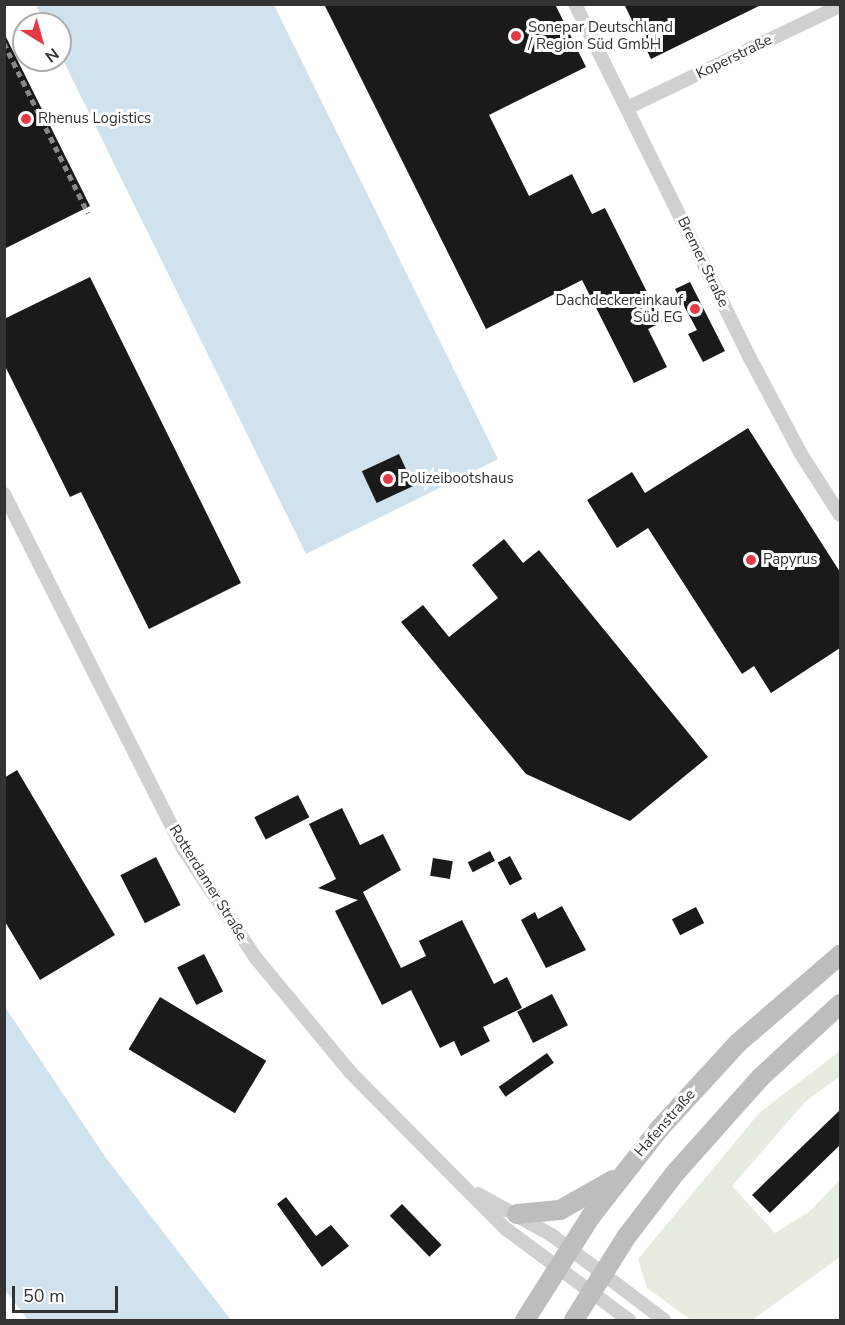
<!DOCTYPE html>
<html>
<head>
<meta charset="utf-8">
<style>
	body { margin:0 }
	#map { position:relative; width:845px; height:1325px; overflow:hidden; background:#fff; font-family:"Nunito Sans",sans-serif }
	div>[style] { position:absolute }
	.green>* { inset:0; background:#e6ecdf }
	.water>* { inset:0; background:#cfe2ee }
	.building>* { inset:0; background:#1a1a1a; transform-origin:0 0 }
	.minor>* { height:14px; margin:-7px; padding:0 7px; transform-origin:7px; border-radius:7px; background:#d0d0d0 }
	.secondary>* { height:20px; margin:-10px; padding:0 10px; transform-origin:10px; border-radius:10px; background:#bdbdbd }
	.rail>* { height:4.5px; margin-top:-2.25px; transform-origin:0; background:repeating-linear-gradient(90deg,#888 0 6px,transparent 0 10.5px) }
	.dots>* { width:16px; height:16px; translate:-50% -50%; box-sizing:border-box; border:3px solid #fff; border-radius:50% }
	span { translate:-50% -50%; white-space:nowrap; text-align:center; line-height:1.15; -webkit-text-stroke:6px #fff; paint-order:stroke }
	.poi-label { font-size:15px; color:#333 }
	.left { translate:0 -50%; text-align:left }
	.right { translate:-100% -50%; text-align:right }
	.street-label { font-size:15px; color:#333 }
	.frame { position:absolute; inset:0; border:6px solid #333; pointer-events:none }
	.north { position:absolute; left:12px; top:12px; width:60px; height:60px; box-sizing:border-box; background:#fff; border:2px solid #adadad; border-radius:50%; rotate:143deg; font-size:16px; font-weight:700; line-height:24px; text-align:center; color:#333 }
	.north::after { content:''; display:block; margin:auto; width:21px; height:27px; background:#e63946; clip-path:polygon(50% 0,100% 100%,50% 72%,0 100%) }
	.scale { position:absolute; left:12px; top:1286px; width:106px; height:27px; box-sizing:border-box; border:3px solid #333; border-top:0; padding-left:8px; font-size:18px; line-height:21px; white-space:nowrap; color:#333; -webkit-text-stroke:4px #fff; paint-order:stroke }
</style>
</head>
<body>
<div id="map">
	<div class="green">
		<div style="clip-path:polygon(840px 1051px,840px 1076px,805px 1102px,732px 1186px,775px 1233px,810px 1211px,840px 1180px,840px 1257px,752px 1320px,691px 1320px,647px 1288px,638px 1259px,760px 1112px)"></div>
	</div>
	<div class="water">
		<div style="clip-path:polygon(36px 5px,274px 5px,498px 459px,306px 554px,60px 54px,60px 24px,45px 24px)"></div>
		<div style="clip-path:polygon(5px 1007px,106px 1158px,231px 1320px,28px 1320px,5px 1290px)"></div>
	</div>
	<div class="building">
		<div style="clip-path:polygon(324px 4px,555px 4px,586px 67px,489px 115px,529px 196px,572px 174px,592px 214px,605px 208px,662px 322px,648px 329px,667px 367px,634px 383px,582px 280px,486px 329px)"></div>
		<div style="clip-path:polygon(624px 4px,763px 4px,651px 59px)"></div>
		<div style="clip-path:polygon(4px 33px,90px 206px,4px 249px)"></div>
		<div style="clip-path:polygon(90px 277px,241px 583px,149px 629px,81px 492px,70px 497px,4px 364px,4px 319px)"></div>
		<div style="clip-path:polygon(690px 282px,725px 351px,703px 362px,688px 334px,697px 330px,675px 289px)"></div>
		<div style="clip-path:polygon(748px 428px,840px 572px,840px 648px,771px 693px,754px 666px,742px 674px,648px 528px,617px 548px,587px 500px,632px 472px,645px 493px)"></div>
		<div style="left:399px;top:454px;width:35px;height:41px;rotate:65deg"></div>
		<div style="clip-path:polygon(504px 539px,523px 563px,539px 550px,708px 757px,630px 821px,526px 774px,401px 622px,423px 605px,449px 637px,498px 598px,472px 565px)"></div>
		<div style="clip-path:polygon(17px 770px,115px 935px,40px 980px,4px 920px,4px 778px)"></div>
		<div style="left:298px;top:795px;width:25px;height:49px;rotate:63deg"></div>
		<div style="clip-path:polygon(342px 808px,360px 845px,383px 834px,401px 870px,363px 892px,401px 968px,426px 956px,419px 941px,462px 920px,494px 984px,507px 977px,522px 1008px,483px 1027px,490px 1041px,461px 1056px,454px 1041px,440px 1048px,411px 990px,382px 1005px,335px 911px,358px 900px,318px 888px,336px 879px,309px 824px)"></div>
		<div style="left:490px;top:851px;width:11px;height:25px;rotate:63deg"></div>
		<div style="left:510px;top:856px;width:26px;height:14px;rotate:62deg"></div>
		<div style="left:156px;top:857px;width:54px;height:40px;rotate:63deg"></div>
		<div style="left:433px;top:858px;width:20px;height:18px;rotate:9deg"></div>
		<div style="clip-path:polygon(562px 906px,586px 950px,546px 968px,521px 920px,535px 912px,538px 919px)"></div>
		<div style="left:696px;top:907px;width:18px;height:27px;rotate:63deg"></div>
		<div style="left:204px;top:954px;width:42px;height:30px;rotate:63deg"></div>
		<div style="left:552px;top:994px;width:35px;height:39px;rotate:63deg"></div>
		<div style="left:160px;top:997px;width:124px;height:61px;rotate:31deg"></div>
		<div style="left:547px;top:1053px;width:12px;height:59px;rotate:55deg"></div>
		<div style="clip-path:polygon(840px 1110px,840px 1145px,770px 1213px,752px 1195px)"></div>
		<div style="clip-path:polygon(286px 1197px,316px 1236px,331px 1225px,349px 1246px,322px 1267px,277px 1204px)"></div>
		<div style="left:402px;top:1204px;width:57px;height:17px;rotate:46deg"></div>
	</div>
	<div class="minor">
		<div style="left:575px;top:4px;width:395px;rotate:63.7deg"></div>
		<div style="left:750px;top:358px;width:109px;rotate:62deg"></div>
		<div style="left:801px;top:454px;width:72px;rotate:57.4deg"></div>
		<div style="left:627px;top:108px;width:236px;rotate:-25.6deg"></div>
		<div style="left:4px;top:494px;width:399px;rotate:63.2deg"></div>
		<div style="left:184px;top:850px;width:128px;rotate:56.4deg"></div>
		<div style="left:255px;top:957px;width:149px;rotate:50.4deg"></div>
		<div style="left:350px;top:1072px;width:221px;rotate:45.2deg"></div>
		<div style="left:506px;top:1229px;width:153px;rotate:36.5deg"></div>
		<div style="left:478px;top:1194px;width:86px;rotate:29.2deg"></div>
		<div style="left:553px;top:1236px;width:139px;rotate:37.1deg"></div>
	</div>
	<div class="secondary">
		<div style="left:517px;top:1214px;width:43px;rotate:-5.3deg"></div>
		<div style="left:560px;top:1210px;width:61px;rotate:-29.5deg"></div>
		<div style="left:525px;top:1320px;width:123px;rotate:-57.6deg"></div>
		<div style="left:591px;top:1216px;width:112px;rotate:-51.9deg"></div>
		<div style="left:660px;top:1128px;width:115px;rotate:-47.5deg"></div>
		<div style="left:738px;top:1043px;width:135px;rotate:-40.8deg"></div>
		<div style="left:574px;top:1320px;width:99px;rotate:-57.8deg"></div>
		<div style="left:627px;top:1236px;width:81px;rotate:-52.6deg"></div>
		<div style="left:676px;top:1172px;width:127px;rotate:-48.2deg"></div>
		<div style="left:761px;top:1077px;width:108px;rotate:-42.7deg"></div>
	</div>
	<div class="rail">
		<div style="left:4px;top:43px;width:190px;rotate:63.7deg"></div>
	</div>
	<div class="dots">
		<div style="left:516px;top:36px;background:#e63946"></div>
		<div style="left:26px;top:119px;background:#e63946"></div>
		<div style="left:695px;top:309px;background:#e63946"></div>
		<div style="left:388px;top:479px;background:#e63946"></div>
		<div style="left:751px;top:560px;background:#e63946"></div>
	</div>
	<div class="poi-label">
		<span class="left" style="left:528px;top:36px">Sonepar Deutschland<br>/ Region Süd GmbH</span>
		<span class="left" style="left:38px;top:119px">Rhenus Logistics</span>
		<span class="right" style="left:683px;top:309px">Dachdeckereinkauf<br>Süd EG</span>
		<span class="left" style="left:400px;top:479px">Polizeibootshaus</span>
		<span class="left" style="left:763px;top:560px">Papyrus</span>
	</div>
	<div class="street-label">
		<span style="left:734px;top:57px;rotate:-26deg">Koperstraße</span>
		<span style="left:703px;top:262px;rotate:64deg">Bremer Straße</span>
		<span style="left:208px;top:883px;rotate:58deg">Rotterdamer Straße</span>
		<span style="left:665px;top:1123px;rotate:-49deg">Hafenstraße</span>
	</div>
	<div class="frame"></div>
	<div class="north">N</div>
	<div class="scale">50 m</div>
</div>
</body>
</html>
